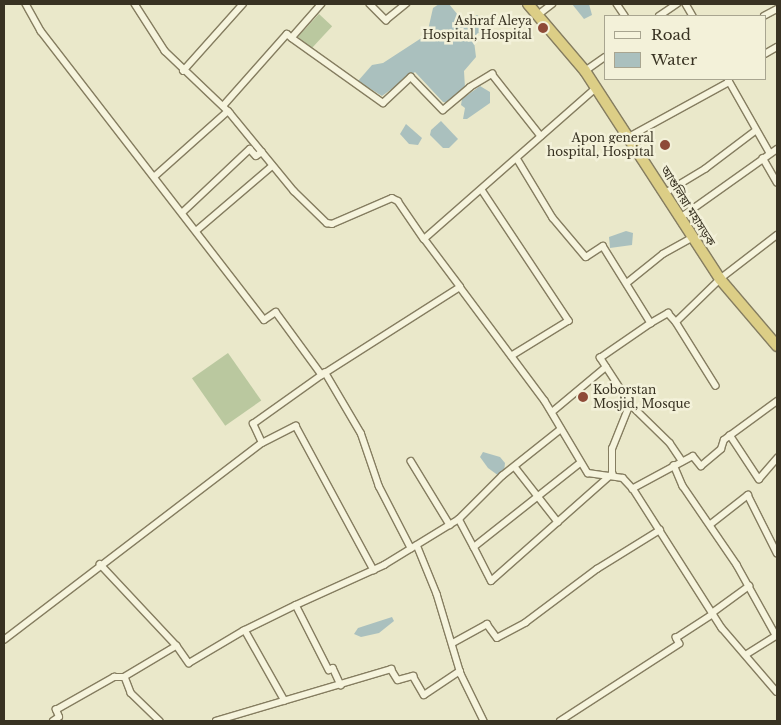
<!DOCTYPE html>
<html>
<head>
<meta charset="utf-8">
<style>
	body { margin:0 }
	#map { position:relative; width:781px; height:725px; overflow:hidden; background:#eae8ca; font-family:"Libre Baskerville","Noto Sans Bengali",serif }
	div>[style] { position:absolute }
	.green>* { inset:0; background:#bac89f; transform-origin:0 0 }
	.water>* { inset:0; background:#aac0be }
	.roads { filter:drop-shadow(1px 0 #857d60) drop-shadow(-1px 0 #857d60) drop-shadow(0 1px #857d60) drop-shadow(0 -1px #857d60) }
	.minor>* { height:5.5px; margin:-2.75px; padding:0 2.75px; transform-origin:2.75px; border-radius:2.75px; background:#f6f4dd }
	.trunk>* { height:10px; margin:-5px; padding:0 5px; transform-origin:5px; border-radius:5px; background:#dcce86 }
	.dots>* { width:14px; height:14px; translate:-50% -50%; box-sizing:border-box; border:2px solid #f3f1d9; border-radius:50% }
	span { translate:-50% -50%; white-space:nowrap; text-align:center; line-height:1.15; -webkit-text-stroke:5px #f3f1d9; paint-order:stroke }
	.poi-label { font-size:12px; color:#383222 }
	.right { translate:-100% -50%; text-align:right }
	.left { translate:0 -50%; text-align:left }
	.street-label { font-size:12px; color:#383222 }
	.frame { position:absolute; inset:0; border:5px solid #383222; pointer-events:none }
	.legend { position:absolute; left:604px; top:15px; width:162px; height:65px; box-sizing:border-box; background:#f3f1d9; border:1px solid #a8a590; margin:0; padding:6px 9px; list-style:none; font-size:15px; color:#383222 }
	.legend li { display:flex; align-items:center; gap:10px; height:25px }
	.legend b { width:25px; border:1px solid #a8a590 }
</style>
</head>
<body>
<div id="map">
	<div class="green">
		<div style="left:319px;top:14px;width:18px;height:31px;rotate:43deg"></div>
		<div style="left:228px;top:353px;width:58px;height:44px;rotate:55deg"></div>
	</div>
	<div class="water">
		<div style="clip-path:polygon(439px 4px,449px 4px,462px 20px,467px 21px,477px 15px,485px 21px,474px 41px,476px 57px,464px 71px,465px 88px,448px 103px,443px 102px,415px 72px,382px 96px,358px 81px,372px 65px,383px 63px,423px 37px,428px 30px,433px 8px)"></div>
		<div style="clip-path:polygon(572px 4px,589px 4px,592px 15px,584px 19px)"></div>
		<div style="clip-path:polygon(480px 86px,490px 92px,490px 103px,467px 119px,463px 119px,465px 108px,461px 105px,462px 99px)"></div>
		<div style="clip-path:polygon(441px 121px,458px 139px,449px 148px,443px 148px,430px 135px,431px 130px)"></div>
		<div style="clip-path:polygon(406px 124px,422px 138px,418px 145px,409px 144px,400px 134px)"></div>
		<div style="clip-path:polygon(626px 231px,633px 233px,632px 245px,610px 248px,609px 237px)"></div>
		<div style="clip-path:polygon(483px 452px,500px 457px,505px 463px,504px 472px,499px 476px,488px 468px,480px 457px)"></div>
		<div style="clip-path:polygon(392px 617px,394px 621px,379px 633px,361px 637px,354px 634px,358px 628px)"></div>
	</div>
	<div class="roads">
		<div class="minor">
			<div style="left:26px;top:4px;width:31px;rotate:61deg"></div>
			<div style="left:41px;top:31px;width:365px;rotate:52.3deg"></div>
			<div style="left:264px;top:320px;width:14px;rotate:-34deg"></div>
			<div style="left:276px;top:312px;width:78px;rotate:53.9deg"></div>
			<div style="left:135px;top:4px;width:56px;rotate:57.4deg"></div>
			<div style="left:165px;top:51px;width:90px;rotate:43.6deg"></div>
			<div style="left:230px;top:113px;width:101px;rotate:50.6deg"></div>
			<div style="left:294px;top:191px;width:46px;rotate:44.1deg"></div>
			<div style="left:327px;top:223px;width:5px;rotate:11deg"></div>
			<div style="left:332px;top:224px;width:65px;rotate:-23.4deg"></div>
			<div style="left:392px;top:198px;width:7px;rotate:27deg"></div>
			<div style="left:398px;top:201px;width:46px;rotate:55.6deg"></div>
			<div style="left:322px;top:4px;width:45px;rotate:131.4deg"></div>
			<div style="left:292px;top:38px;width:112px;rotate:35.5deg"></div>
			<div style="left:383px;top:103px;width:38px;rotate:-43deg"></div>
			<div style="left:411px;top:77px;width:46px;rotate:45.9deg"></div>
			<div style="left:443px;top:110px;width:35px;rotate:-40deg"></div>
			<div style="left:470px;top:87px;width:26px;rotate:-31deg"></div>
			<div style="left:492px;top:74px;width:79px;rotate:51.7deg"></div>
			<div style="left:370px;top:4px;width:23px;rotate:45deg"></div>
			<div style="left:386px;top:20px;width:26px;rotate:-39deg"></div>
			<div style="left:617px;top:4px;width:14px;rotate:56deg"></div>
			<div style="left:686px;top:4px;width:14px;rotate:60deg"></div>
			<div style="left:538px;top:15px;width:18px;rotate:-38deg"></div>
			<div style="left:659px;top:16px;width:22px;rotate:-34deg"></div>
			<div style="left:764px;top:16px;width:15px;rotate:-28deg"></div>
			<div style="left:765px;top:54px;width:14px;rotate:-30deg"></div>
			<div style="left:183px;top:71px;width:90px;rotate:-48.2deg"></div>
			<div style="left:585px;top:71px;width:24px;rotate:-35deg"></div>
			<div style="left:728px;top:79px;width:85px;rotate:60.4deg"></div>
			<div style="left:223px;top:106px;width:96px;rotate:-48.4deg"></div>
			<div style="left:287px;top:34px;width:6px;rotate:39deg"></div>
			<div style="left:629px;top:137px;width:114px;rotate:-28.8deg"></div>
			<div style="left:763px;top:158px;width:28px;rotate:60deg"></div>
			<div style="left:518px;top:160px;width:68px;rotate:58.9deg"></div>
			<div style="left:553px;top:218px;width:51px;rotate:49.8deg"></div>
			<div style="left:586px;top:257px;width:20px;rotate:-33deg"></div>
			<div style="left:603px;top:246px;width:91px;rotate:58.1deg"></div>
			<div style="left:651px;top:323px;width:20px;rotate:-30deg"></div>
			<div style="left:668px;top:313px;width:12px;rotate:48deg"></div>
			<div style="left:676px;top:322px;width:62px;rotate:-44.3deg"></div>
			<div style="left:720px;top:279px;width:72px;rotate:-37.7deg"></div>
			<div style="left:154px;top:177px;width:99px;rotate:-41.7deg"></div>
			<div style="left:482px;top:190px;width:157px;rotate:56.4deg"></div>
			<div style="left:569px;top:321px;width:67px;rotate:148.4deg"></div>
			<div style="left:665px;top:193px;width:47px;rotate:-31deg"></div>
			<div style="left:705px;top:169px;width:63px;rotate:-37.2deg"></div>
			<div style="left:182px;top:213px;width:93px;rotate:-43.3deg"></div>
			<div style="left:250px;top:149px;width:9px;rotate:49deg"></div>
			<div style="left:256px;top:156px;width:7px;rotate:-34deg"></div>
			<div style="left:680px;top:218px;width:119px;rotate:-35.4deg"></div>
			<div style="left:196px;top:231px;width:100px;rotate:-40.5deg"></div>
			<div style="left:627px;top:283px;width:46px;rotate:-38.9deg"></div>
			<div style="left:663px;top:254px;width:33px;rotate:-29deg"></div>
			<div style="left:460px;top:287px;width:142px;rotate:53.3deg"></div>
			<div style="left:545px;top:401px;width:84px;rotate:59.2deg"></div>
			<div style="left:588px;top:473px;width:35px;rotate:8deg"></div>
			<div style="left:623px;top:478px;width:16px;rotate:47deg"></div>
			<div style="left:634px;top:490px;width:164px;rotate:57.5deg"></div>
			<div style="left:722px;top:628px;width:84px;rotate:49.3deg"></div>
			<div style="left:676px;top:322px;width:75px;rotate:58deg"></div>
			<div style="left:630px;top:404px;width:56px;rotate:44.3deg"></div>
			<div style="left:670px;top:443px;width:22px;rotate:56deg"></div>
			<div style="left:552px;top:412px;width:70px;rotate:-39.8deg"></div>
			<div style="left:730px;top:435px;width:53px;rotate:56.6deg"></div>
			<div style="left:759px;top:479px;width:28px;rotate:-49deg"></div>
			<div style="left:262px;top:443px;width:38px;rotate:-27deg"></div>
			<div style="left:296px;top:426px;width:164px;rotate:61.6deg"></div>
			<div style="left:411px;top:461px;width:75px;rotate:58.6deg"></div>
			<div style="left:674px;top:465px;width:23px;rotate:67deg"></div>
			<div style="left:683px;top:486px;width:96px;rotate:55.6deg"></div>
			<div style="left:737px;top:565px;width:80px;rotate:60.9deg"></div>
			<div style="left:515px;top:467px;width:70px;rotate:52deg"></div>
			<div style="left:632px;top:489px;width:69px;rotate:-28.4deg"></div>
			<div style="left:693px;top:456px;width:13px;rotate:51deg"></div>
			<div style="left:701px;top:466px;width:26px;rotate:-40deg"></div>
			<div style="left:721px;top:449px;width:9px;rotate:-72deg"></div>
			<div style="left:724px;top:440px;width:66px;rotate:-36.3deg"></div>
			<div style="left:459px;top:519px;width:61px;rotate:-45deg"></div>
			<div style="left:502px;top:476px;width:75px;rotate:-38.5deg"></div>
			<div style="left:711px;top:524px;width:47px;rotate:-38.1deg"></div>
			<div style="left:748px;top:495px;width:65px;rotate:63.4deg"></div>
			<div style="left:417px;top:545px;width:53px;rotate:67.8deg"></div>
			<div style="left:437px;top:594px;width:84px;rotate:73.3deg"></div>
			<div style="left:461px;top:674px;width:52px;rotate:63.9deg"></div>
			<div style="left:474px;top:547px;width:38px;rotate:63deg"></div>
			<div style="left:491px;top:581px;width:162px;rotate:-41.5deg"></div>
			<div style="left:612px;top:474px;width:25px;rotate:-90deg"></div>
			<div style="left:612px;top:449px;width:48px;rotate:-68.2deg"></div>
			<div style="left:630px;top:404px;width:55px;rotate:-123.1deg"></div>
			<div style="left:600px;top:358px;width:62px;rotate:-34.5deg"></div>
			<div style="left:411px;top:549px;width:70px;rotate:-117.3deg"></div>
			<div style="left:379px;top:487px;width:56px;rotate:-108.8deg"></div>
			<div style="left:361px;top:434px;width:71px;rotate:-120.5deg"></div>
			<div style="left:325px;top:373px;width:160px;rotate:-32.5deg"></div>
			<div style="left:460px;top:287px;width:60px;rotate:-126.9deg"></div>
			<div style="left:424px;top:239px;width:229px;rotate:-41.3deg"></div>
			<div style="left:100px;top:564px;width:112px;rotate:46.8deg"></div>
			<div style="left:177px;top:646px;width:61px;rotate:149.2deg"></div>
			<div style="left:125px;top:677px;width:17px;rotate:69deg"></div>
			<div style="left:131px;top:693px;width:40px;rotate:44deg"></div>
			<div style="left:296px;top:605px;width:97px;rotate:-24.4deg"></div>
			<div style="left:384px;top:565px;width:88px;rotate:-31.5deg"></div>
			<div style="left:459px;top:519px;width:32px;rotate:62deg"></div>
			<div style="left:474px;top:547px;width:135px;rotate:-38.4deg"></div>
			<div style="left:712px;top:613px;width:46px;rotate:-36.1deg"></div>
			<div style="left:245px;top:630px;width:81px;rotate:60.6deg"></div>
			<div style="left:4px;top:640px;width:325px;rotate:-37.4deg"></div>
			<div style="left:262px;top:443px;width:21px;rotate:-115deg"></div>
			<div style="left:253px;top:424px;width:86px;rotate:-35.5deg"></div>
			<div style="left:453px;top:643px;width:39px;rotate:-29deg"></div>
			<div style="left:487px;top:624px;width:17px;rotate:54deg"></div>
			<div style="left:497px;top:638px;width:32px;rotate:-28deg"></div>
			<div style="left:525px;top:623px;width:90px;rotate:-36.9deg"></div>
			<div style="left:597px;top:569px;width:74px;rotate:-31.8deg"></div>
			<div style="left:177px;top:646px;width:21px;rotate:55deg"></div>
			<div style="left:189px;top:663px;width:63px;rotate:-30.7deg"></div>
			<div style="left:243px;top:631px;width:59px;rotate:-26.1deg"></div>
			<div style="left:296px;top:605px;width:73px;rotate:63.1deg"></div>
			<div style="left:329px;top:670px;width:4px;rotate:-27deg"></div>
			<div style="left:333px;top:668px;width:19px;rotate:65deg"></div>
			<div style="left:747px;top:654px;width:36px;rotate:-32deg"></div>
			<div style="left:53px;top:721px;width:7px;rotate:-34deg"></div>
			<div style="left:59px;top:717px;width:8px;rotate:-113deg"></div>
			<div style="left:56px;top:710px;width:67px;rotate:-29.6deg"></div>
			<div style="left:114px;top:677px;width:11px"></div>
			<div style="left:216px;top:721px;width:183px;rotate:-16.5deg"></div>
			<div style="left:391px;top:669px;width:13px;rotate:58deg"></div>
			<div style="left:398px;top:680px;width:16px;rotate:-15deg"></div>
			<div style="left:413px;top:676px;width:22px;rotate:60deg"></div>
			<div style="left:424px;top:695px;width:43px;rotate:-33.7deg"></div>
			<div style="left:560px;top:721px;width:142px;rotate:-32.9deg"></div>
			<div style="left:679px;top:644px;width:7px;rotate:-117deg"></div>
			<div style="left:676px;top:638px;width:44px;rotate:-33deg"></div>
		</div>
		<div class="trunk">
			<div style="left:528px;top:4px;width:88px;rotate:49.6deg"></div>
			<div style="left:585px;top:71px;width:248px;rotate:57deg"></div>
			<div style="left:720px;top:279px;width:88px;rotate:49.6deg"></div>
		</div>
	</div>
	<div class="dots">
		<div style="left:543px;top:28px;background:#8e4a37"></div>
		<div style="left:665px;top:145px;background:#8e4a37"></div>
		<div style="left:583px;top:397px;background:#8e4a37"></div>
	</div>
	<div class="poi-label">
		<span class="right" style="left:532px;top:28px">Ashraf Aleya<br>Hospital, Hospital</span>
		<span class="right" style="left:654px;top:145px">Apon general<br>hospital, Hospital</span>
		<span class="left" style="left:593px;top:397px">Koborstan<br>Mosjid, Mosque</span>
	</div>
	<div class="street-label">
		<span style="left:688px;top:206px;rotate:58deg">আশুলিয়া মহাসড়ক</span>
	</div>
	<div class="frame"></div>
	<ul class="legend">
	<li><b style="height:6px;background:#f6f4dd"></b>Road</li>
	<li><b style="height:14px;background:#aac0be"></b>Water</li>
	</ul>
</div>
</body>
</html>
